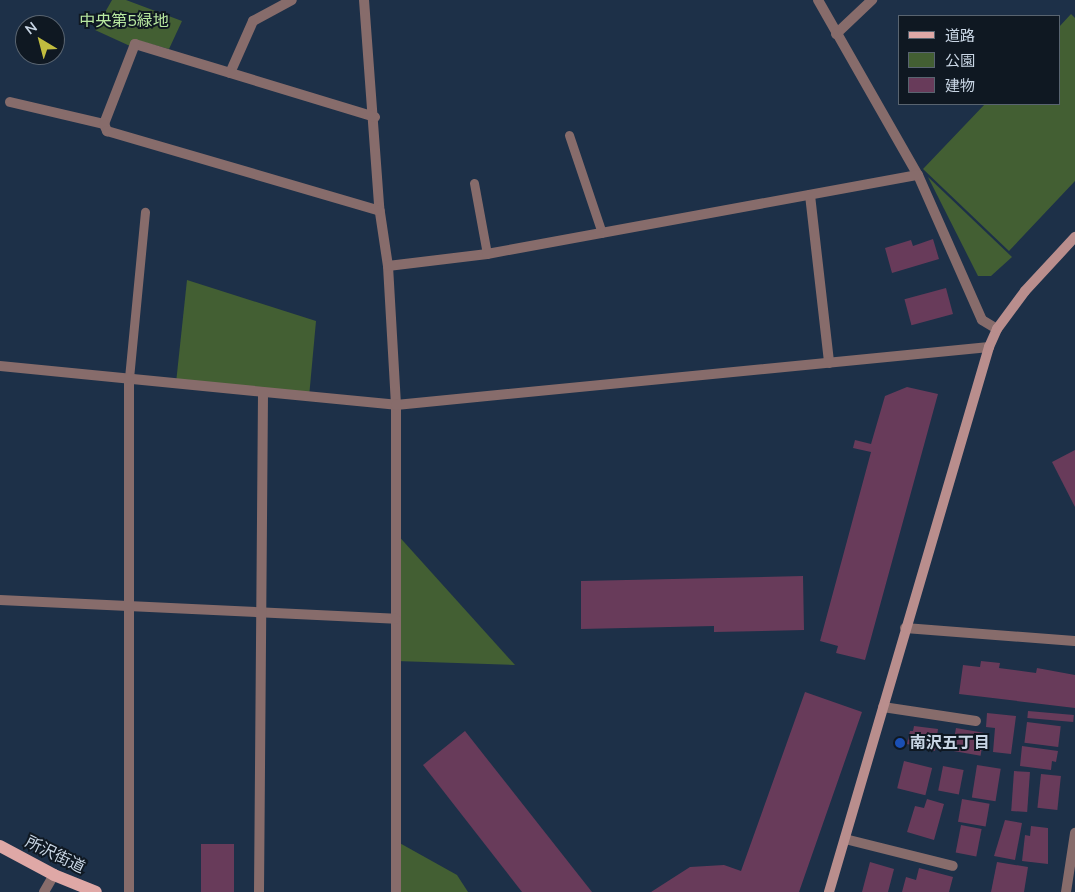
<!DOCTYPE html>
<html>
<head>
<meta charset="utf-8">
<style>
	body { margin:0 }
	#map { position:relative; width:1075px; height:892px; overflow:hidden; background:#1d3048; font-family:"Nunito Sans","Noto Sans JP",sans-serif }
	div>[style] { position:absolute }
	.green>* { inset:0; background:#435f33 }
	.building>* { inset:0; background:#683b5a; transform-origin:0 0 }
	.lane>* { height:9px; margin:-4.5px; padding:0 4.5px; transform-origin:4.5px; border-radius:4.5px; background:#876c6b }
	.street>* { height:10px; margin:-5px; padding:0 5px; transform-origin:5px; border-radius:5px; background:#876c6b }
	.secondary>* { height:10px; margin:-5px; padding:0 5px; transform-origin:5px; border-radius:5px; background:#b98e8d }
	.primary>* { height:12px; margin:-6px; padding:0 6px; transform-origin:6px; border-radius:6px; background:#dfa8a6 }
	.dots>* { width:14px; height:14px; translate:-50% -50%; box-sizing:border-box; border:2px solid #0f1822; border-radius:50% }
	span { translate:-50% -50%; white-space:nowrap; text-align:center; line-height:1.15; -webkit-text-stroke:4px #0f1822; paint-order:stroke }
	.park-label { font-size:16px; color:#b8e8a0 }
	.poi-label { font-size:16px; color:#c9d6e5; font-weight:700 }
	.left { translate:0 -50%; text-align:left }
	.street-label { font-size:16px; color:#c9d6e5 }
	.legend { position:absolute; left:898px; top:15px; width:162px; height:90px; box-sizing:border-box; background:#0f1822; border:1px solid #596470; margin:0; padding:6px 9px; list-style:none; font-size:15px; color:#c9d6e5 }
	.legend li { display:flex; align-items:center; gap:10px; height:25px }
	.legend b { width:25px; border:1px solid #596470 }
	.north { position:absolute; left:15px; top:15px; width:50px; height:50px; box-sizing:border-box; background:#0f1822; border:1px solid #596470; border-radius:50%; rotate:323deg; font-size:14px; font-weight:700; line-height:20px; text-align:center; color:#c9d6e5 }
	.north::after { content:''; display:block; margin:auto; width:18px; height:22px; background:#c2bd3f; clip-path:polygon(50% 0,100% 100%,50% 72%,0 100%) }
</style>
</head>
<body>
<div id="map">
	<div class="green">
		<div style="clip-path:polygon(112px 0,126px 0,182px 21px,169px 49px,136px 40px,130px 46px,95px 30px)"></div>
		<div style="clip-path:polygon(1071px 14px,1075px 18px,1075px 181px,1009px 251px,923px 169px,985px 104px,1059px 104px,1059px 27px)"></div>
		<div style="clip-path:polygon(928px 177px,1012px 257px,991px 276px,978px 276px)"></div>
		<div style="clip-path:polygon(187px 280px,316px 321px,309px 397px,176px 383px)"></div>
		<div style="clip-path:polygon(395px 532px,515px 665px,396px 661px)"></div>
		<div style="clip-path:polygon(396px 841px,457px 875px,468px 892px,396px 892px)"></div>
	</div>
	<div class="building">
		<div style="clip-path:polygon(933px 239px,939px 259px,892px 273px,885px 248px,911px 240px,913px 246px)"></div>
		<div style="left:946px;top:288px;width:27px;height:43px;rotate:75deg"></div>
		<div style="clip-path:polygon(907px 387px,938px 394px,865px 660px,836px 653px,838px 646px,820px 641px,871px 452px,853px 448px,855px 440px,871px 444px,885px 396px)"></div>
		<div style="clip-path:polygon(1075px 450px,1075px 507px,1052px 462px)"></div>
		<div style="clip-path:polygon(803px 576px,804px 630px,714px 632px,714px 626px,581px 629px,581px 581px)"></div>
		<div style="clip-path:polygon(981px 661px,1000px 663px,999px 668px,1036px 673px,1037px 668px,1075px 675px,1075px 708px,959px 694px,963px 665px,980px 667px)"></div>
		<div style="clip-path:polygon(805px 692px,862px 712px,799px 892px,651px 892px,690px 867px,724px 865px,741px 871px)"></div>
		<div style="left:1028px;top:711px;width:46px;height:7px;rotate:5deg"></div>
		<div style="clip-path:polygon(987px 713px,1016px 716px,1011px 754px,993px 752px,995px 728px,986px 727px)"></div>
		<div style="left:1027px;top:722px;width:34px;height:21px;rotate:7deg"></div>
		<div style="clip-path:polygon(914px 726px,938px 729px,935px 751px,907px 744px,910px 731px,913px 731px)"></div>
		<div style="left:956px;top:728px;width:29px;height:23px;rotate:10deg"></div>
		<div style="clip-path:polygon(465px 731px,592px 892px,522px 892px,423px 765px)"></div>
		<div style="clip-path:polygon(1022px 746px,1058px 751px,1056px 762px,1052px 761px,1051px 770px,1020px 766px)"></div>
		<div style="left:904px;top:761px;width:29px;height:28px;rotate:14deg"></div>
		<div style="left:977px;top:765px;width:24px;height:33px;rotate:9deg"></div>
		<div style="left:943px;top:766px;width:21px;height:25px;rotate:11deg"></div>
		<div style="left:1014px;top:771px;width:16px;height:40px;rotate:4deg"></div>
		<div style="left:1041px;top:774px;width:20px;height:34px;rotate:6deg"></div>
		<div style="clip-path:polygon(927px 799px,944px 804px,934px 840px,907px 832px,915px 806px,924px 808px)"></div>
		<div style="left:962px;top:799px;width:28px;height:23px;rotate:10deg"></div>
		<div style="clip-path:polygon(1005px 820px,1022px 823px,1015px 860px,994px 856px)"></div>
		<div style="left:961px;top:825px;width:21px;height:28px;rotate:11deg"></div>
		<div style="clip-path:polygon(1031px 826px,1048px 828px,1048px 864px,1022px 861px,1025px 835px,1030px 836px)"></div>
		<div style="left:201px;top:844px;width:33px;height:48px"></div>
		<div style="clip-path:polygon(870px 862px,894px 869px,888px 892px,862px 892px)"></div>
		<div style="clip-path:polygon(997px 862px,1028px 867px,1024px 892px,991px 892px)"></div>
		<div style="clip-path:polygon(919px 868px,953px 877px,949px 892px,902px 892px,906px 877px,916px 880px)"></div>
	</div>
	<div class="lane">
		<div style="left:569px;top:135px;width:103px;rotate:71.4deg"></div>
		<div style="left:474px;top:183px;width:72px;rotate:79.6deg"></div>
		<div style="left:129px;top:378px;width:167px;rotate:-84.5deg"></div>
	</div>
	<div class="street">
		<div style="left:364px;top:0;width:207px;rotate:85.8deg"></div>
		<div style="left:379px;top:206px;width:61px;rotate:81.5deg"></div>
		<div style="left:388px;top:266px;width:139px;rotate:86.7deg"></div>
		<div style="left:396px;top:405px;width:487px;rotate:90deg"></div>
		<div style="left:818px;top:0;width:202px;rotate:60.3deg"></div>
		<div style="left:918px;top:175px;width:158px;rotate:66.2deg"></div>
		<div style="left:982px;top:320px;width:17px;rotate:31deg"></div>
		<div style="left:836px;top:34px;width:50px;rotate:-43.4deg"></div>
		<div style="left:230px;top:73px;width:57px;rotate:-66.1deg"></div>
		<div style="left:253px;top:21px;width:44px;rotate:-28.3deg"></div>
		<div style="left:10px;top:102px;width:97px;rotate:13.2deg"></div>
		<div style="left:375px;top:117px;width:251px;rotate:-163.1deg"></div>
		<div style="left:135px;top:44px;width:86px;rotate:111.2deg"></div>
		<div style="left:104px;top:124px;width:8px;rotate:67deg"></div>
		<div style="left:107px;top:131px;width:284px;rotate:16.3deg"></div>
		<div style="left:810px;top:195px;width:169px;rotate:83.5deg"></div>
		<div style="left:388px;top:266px;width:100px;rotate:-6.9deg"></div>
		<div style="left:487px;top:254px;width:438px;rotate:-10.4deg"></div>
		<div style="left:0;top:366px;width:398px;rotate:5.6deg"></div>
		<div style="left:396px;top:405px;width:596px;rotate:-5.59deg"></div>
		<div style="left:0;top:600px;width:396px;rotate:2.7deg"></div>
		<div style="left:905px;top:628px;width:170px;rotate:4.4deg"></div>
		<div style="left:883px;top:707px;width:94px;rotate:8.6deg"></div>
		<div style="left:845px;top:839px;width:111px;rotate:14deg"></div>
		<div style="left:44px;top:892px;width:20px;rotate:-60deg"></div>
		<div style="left:129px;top:892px;width:514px;rotate:-90deg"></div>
		<div style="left:259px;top:892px;width:500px;rotate:-89.54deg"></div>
		<div style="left:1066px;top:892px;width:60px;rotate:-81.3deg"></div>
	</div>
	<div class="secondary">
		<div style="left:829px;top:892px;width:568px;rotate:-73.64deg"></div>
		<div style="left:989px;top:347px;width:20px;rotate:-66deg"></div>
		<div style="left:997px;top:329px;width:47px;rotate:-53.6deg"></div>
		<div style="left:1025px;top:291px;width:74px;rotate:-47.2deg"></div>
	</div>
	<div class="primary">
		<div style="left:0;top:846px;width:61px;rotate:28.2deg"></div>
		<div style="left:54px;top:875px;width:45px;rotate:22deg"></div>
	</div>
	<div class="dots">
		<div style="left:900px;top:743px;background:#1a4fb4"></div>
	</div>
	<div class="park-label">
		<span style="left:124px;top:21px">中央第5緑地</span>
	</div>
	<div class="poi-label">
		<span class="left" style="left:910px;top:743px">南沢五丁目</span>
	</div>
	<div class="street-label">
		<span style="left:55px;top:855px;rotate:26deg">所沢街道</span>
	</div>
	<ul class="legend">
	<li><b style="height:6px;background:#dfa8a6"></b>道路</li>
	<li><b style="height:14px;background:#435f33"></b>公園</li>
	<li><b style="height:14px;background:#683b5a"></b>建物</li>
	</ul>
	<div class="north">N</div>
</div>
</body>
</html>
